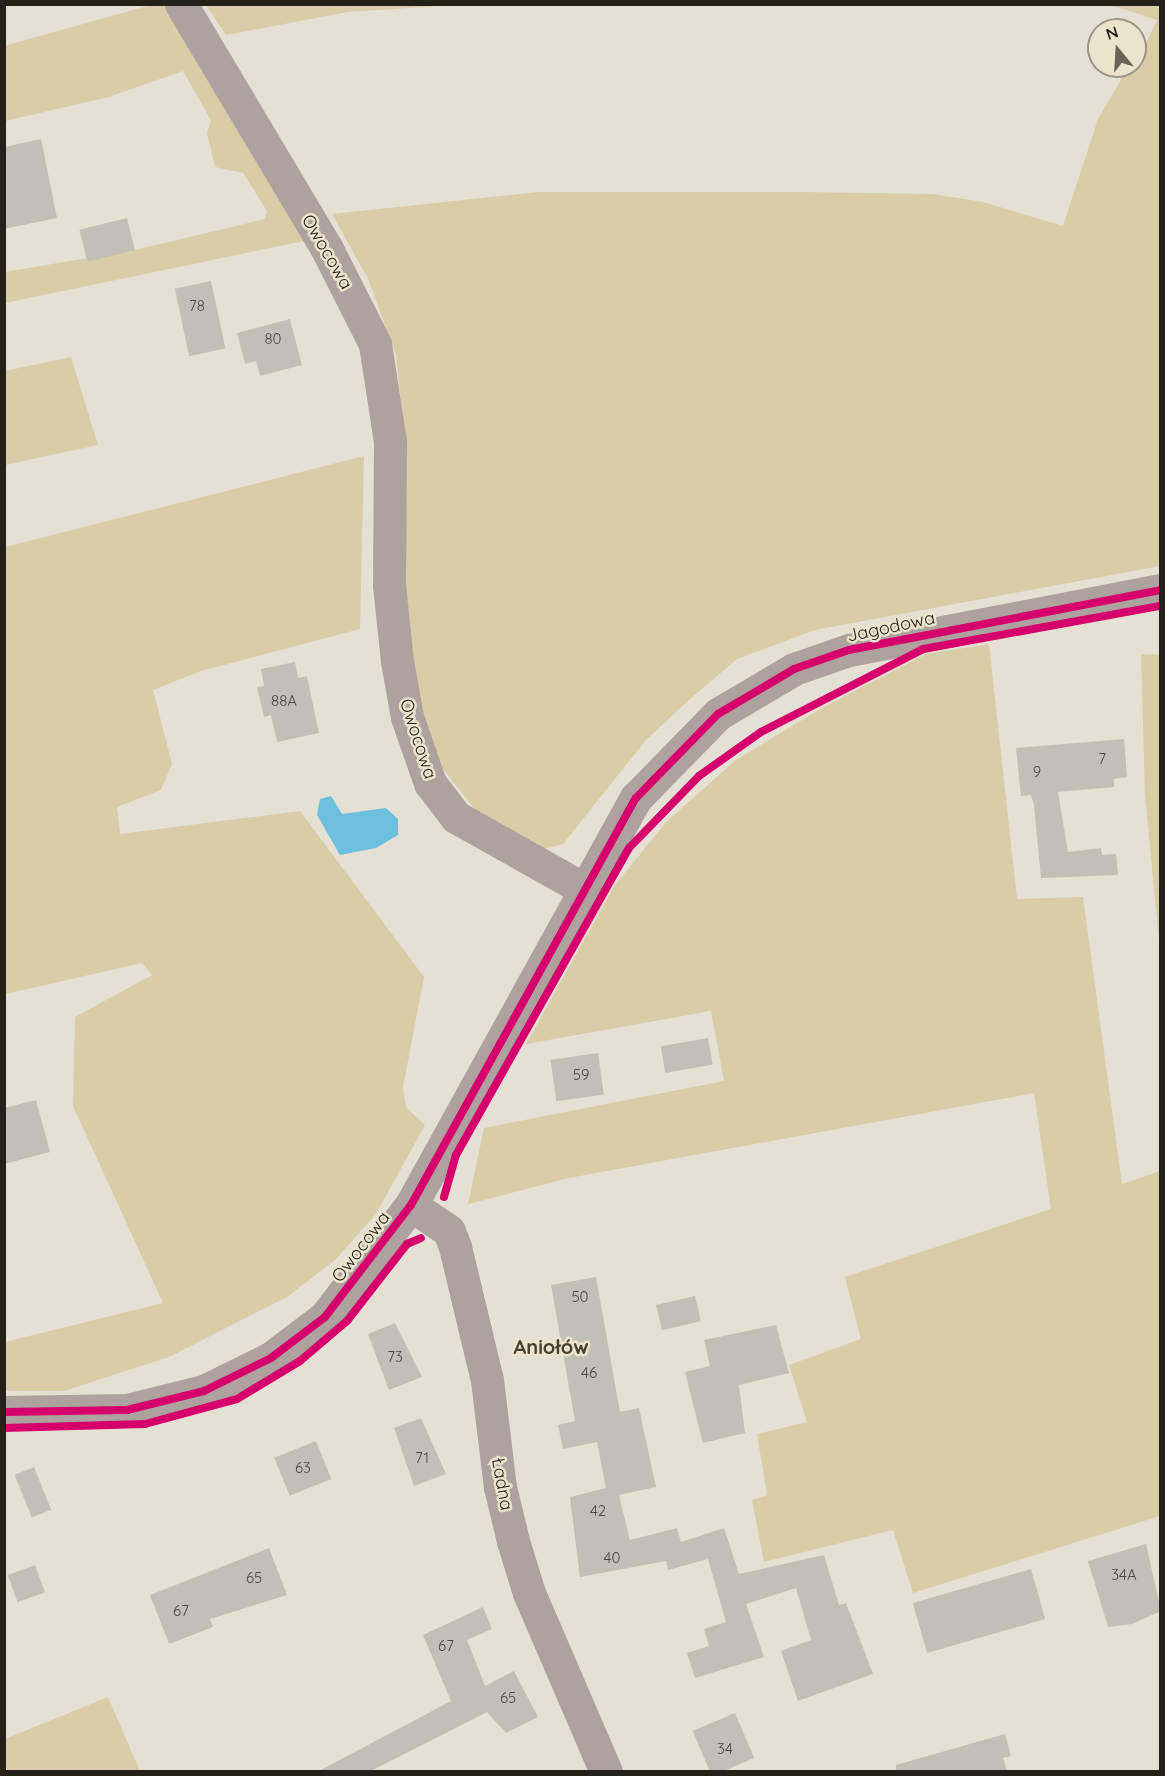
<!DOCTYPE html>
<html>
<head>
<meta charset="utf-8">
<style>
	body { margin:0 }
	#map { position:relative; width:1165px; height:1776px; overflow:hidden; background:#e4e0d4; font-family:Quicksand,sans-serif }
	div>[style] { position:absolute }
	.green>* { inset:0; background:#d8cda7 }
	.water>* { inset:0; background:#6cc0dd }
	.building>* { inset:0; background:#c2c0b6; transform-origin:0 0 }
	.street>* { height:33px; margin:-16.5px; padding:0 16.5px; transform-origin:16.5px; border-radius:16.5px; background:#aea29e }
	.cycleway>* { height:8px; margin:-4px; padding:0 4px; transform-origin:4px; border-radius:4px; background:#d6006c }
	span { translate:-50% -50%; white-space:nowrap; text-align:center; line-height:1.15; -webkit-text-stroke:5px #ebe4cd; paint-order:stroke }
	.number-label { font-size:15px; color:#4c4940 }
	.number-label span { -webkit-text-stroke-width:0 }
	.street-label { font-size:18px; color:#242119 }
	.neighbourhood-label { font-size:20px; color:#46412e; font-weight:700 }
	.frame { position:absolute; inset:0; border:6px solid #242119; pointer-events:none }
	.north { position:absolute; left:1087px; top:18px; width:60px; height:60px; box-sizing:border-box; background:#ebe4cd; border:2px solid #9b9685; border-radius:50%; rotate:342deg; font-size:16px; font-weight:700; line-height:24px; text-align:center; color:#242119 }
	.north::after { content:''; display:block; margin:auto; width:21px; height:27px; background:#67645a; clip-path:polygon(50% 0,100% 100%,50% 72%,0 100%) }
</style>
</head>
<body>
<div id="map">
	<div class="green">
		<div style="clip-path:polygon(151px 5px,163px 5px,203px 62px,304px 241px,5px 303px,5px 272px,135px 250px,265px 219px,267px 211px,243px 173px,215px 167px,207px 133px,211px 120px,183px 71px,109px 97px,5px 121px,4px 46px)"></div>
		<div style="clip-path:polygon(206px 5px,453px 5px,348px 12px,226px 35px)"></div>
		<div style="clip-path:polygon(1111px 5px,1160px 5px,1160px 566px,815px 630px,737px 659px,690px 699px,646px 740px,563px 844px,540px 850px,478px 813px,439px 764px,415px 688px,402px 563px,403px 422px,396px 354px,368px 279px,332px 214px,539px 192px,800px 192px,933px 194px,983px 202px,1063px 226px,1098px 119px,1129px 66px,1135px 66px,1157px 20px)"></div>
		<div style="clip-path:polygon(71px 357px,98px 445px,5px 465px,5px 371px)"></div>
		<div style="clip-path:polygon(364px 456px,360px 629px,201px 671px,153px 690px,172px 764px,161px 790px,117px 807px,120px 834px,300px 811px,424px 977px,403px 1087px,406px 1107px,425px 1125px,376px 1214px,335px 1260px,287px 1297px,169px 1357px,64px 1391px,5px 1391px,5px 1342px,163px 1303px,73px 1106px,75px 1017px,152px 975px,142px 963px,5px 994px,5px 547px)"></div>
		<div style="clip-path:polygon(989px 644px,1017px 899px,1083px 897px,1122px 1184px,1160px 1171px,1160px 1516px,913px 1593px,893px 1530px,764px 1562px,752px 1500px,767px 1495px,757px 1434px,807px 1422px,789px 1365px,861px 1339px,845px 1277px,1051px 1209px,1034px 1093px,569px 1178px,468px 1204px,484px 1128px,724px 1081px,711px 1011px,526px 1044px,615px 885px,667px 821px,736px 760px,820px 709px,926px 654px)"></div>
		<div style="clip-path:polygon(1141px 654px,1160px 655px,1160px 952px,1145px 795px)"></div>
		<div style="clip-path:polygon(108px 1697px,140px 1771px,5px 1771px,5px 1739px)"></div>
	</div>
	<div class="water">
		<div style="clip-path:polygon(331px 796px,342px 814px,386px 808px,398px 819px,398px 835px,376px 848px,340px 855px,317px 815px,320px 799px)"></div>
	</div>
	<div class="building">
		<div style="clip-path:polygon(41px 139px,57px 218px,4px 229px,4px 147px)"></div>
		<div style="left:127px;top:218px;width:33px;height:49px;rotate:76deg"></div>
		<div style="left:211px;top:281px;width:69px;height:37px;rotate:78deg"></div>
		<div style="clip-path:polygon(290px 319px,302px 365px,260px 376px,256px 361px,245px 364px,237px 333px)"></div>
		<div style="clip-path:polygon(295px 662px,298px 678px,307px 676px,319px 733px,277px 742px,271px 715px,264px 717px,257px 687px,264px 686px,261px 669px)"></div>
		<div style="clip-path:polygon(1124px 739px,1127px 777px,1114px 779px,1114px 787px,1058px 792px,1068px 852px,1101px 848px,1102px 855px,1116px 854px,1118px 875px,1041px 878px,1034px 805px,1031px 795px,1021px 796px,1016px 748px)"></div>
		<div style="left:708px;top:1038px;width:27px;height:48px;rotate:80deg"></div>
		<div style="left:598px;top:1053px;width:42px;height:48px;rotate:82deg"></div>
		<div style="clip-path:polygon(36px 1100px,50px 1152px,4px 1164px,4px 1108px)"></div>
		<div style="clip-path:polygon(596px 1277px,620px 1412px,639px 1408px,656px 1487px,619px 1495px,630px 1540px,677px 1528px,681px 1542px,724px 1528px,739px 1574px,824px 1555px,839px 1605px,846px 1603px,873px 1674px,798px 1701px,781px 1651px,811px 1640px,796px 1588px,746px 1604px,764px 1657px,695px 1678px,687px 1653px,709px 1646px,704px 1629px,726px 1622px,708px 1559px,668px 1570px,666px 1561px,580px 1577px,570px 1497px,606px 1488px,597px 1442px,563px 1449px,558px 1425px,575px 1421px,551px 1285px)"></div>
		<div style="left:695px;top:1296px;width:26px;height:40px;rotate:77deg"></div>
		<div style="clip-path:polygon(395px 1323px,422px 1377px,389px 1390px,368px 1334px)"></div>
		<div style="clip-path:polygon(776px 1325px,789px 1373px,739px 1385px,745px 1433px,703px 1443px,685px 1372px,710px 1366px,704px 1340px)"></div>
		<div style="clip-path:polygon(421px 1418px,446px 1474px,414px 1486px,394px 1428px)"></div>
		<div style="left:316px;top:1441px;width:41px;height:45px;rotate:68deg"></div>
		<div style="left:34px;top:1467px;width:46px;height:21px;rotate:68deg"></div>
		<div style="clip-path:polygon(1146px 1544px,1161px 1611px,1132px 1624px,1108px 1627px,1088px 1561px)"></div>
		<div style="clip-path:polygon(269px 1548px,287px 1595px,210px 1619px,213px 1627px,169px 1644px,150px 1595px)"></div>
		<div style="left:35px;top:1565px;width:29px;height:29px;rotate:70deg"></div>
		<div style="left:1031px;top:1569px;width:52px;height:123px;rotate:74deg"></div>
		<div style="clip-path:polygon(483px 1607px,492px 1629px,467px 1640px,485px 1686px,514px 1671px,538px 1717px,506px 1733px,487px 1712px,369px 1772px,317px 1772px,451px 1701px,423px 1635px)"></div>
		<div style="left:735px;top:1713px;width:49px;height:46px;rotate:67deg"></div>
		<div style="clip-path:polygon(1005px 1734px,1011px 1756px,1003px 1758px,1007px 1772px,896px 1772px,896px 1765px)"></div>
	</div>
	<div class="street">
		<div style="left:181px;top:4px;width:283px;rotate:59.2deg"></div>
		<div style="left:326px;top:247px;width:109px;rotate:63.2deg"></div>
		<div style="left:375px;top:344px;width:99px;rotate:81.3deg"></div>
		<div style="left:390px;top:442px;width:143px;rotate:90.4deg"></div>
		<div style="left:389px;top:585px;width:76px;rotate:84deg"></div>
		<div style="left:397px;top:661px;width:57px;rotate:79.9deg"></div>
		<div style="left:407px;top:717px;width:70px;rotate:70.8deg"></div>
		<div style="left:430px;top:783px;width:43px;rotate:52.6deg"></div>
		<div style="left:456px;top:817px;width:145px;rotate:29.4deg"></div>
		<div style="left:411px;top:1205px;width:46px;rotate:34.4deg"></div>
		<div style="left:449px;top:1231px;width:17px;rotate:69deg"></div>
		<div style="left:455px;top:1247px;width:137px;rotate:76.5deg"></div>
		<div style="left:487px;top:1380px;width:108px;rotate:83.1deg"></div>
		<div style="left:500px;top:1487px;width:56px;rotate:76.5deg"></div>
		<div style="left:513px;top:1541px;width:54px;rotate:72.9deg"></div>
		<div style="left:529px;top:1593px;width:195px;rotate:66.7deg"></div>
		<div style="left:4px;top:1412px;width:123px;rotate:-0.9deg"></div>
		<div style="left:127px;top:1410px;width:79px;rotate:-13.9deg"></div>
		<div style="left:204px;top:1391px;width:75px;rotate:-26.2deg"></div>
		<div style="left:271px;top:1358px;width:68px;rotate:-37.2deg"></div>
		<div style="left:325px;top:1317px;width:141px;rotate:-52.5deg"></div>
		<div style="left:411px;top:1205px;width:465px;rotate:-61.1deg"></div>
		<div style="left:636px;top:798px;width:117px;rotate:-45.7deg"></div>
		<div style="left:718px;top:714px;width:88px;rotate:-30.6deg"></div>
		<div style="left:794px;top:669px;width:58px;rotate:-19.1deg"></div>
		<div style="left:849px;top:650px;width:317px;rotate:-10.9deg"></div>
	</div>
	<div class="cycleway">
		<div style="left:444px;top:1197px;width:44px;rotate:-74.1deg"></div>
		<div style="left:456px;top:1155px;width:352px;rotate:-60.6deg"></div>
		<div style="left:629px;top:848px;width:100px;rotate:-45.8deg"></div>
		<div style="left:699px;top:776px;width:76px;rotate:-35.4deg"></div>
		<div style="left:761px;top:732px;width:182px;rotate:-27.1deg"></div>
		<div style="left:923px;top:649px;width:241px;rotate:-10.3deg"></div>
		<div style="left:4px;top:1412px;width:123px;rotate:-0.9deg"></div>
		<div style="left:127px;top:1410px;width:79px;rotate:-13.9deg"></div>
		<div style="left:204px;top:1391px;width:75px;rotate:-26.2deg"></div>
		<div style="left:271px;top:1358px;width:68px;rotate:-37.2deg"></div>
		<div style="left:325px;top:1317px;width:141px;rotate:-52.5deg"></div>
		<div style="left:411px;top:1205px;width:465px;rotate:-61.1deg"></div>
		<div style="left:636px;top:798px;width:117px;rotate:-45.7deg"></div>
		<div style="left:718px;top:714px;width:88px;rotate:-30.6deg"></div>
		<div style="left:794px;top:669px;width:58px;rotate:-19.1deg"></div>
		<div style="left:849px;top:650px;width:317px;rotate:-10.9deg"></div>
		<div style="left:4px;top:1428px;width:141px;rotate:-1.6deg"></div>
		<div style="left:145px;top:1424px;width:95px;rotate:-15.2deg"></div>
		<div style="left:237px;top:1399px;width:74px;rotate:-31.1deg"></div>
		<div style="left:300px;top:1361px;width:62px;rotate:-40.4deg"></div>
		<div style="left:347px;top:1321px;width:98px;rotate:-52.1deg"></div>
		<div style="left:407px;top:1244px;width:15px;rotate:-23deg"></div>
	</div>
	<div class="number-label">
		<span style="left:197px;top:306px">78</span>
		<span style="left:273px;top:339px">80</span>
		<span style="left:284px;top:701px">88A</span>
		<span style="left:1102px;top:759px">7</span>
		<span style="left:1037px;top:772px">9</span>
		<span style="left:581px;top:1075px">59</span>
		<span style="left:580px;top:1297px">50</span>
		<span style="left:395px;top:1357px">73</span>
		<span style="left:589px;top:1373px">46</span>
		<span style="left:422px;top:1458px">71</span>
		<span style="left:303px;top:1468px">63</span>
		<span style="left:598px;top:1511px">42</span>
		<span style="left:612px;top:1558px">40</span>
		<span style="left:1124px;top:1575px">34A</span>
		<span style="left:254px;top:1578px">65</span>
		<span style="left:181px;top:1611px">67</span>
		<span style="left:446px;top:1646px">67</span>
		<span style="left:508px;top:1698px">65</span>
		<span style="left:725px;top:1749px">34</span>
	</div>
	<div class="street-label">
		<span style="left:327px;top:252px;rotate:60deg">Owocowa</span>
		<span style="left:891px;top:627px;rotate:-12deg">Jagodowa</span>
		<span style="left:418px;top:739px;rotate:72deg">Owocowa</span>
		<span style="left:361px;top:1247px;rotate:-53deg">Owocowa</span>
		<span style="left:502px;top:1484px;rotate:80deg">Ładna</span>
	</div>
	<div class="neighbourhood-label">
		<span style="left:551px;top:1346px">Aniołów</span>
	</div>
	<div class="frame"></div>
	<div class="north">N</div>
</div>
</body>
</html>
